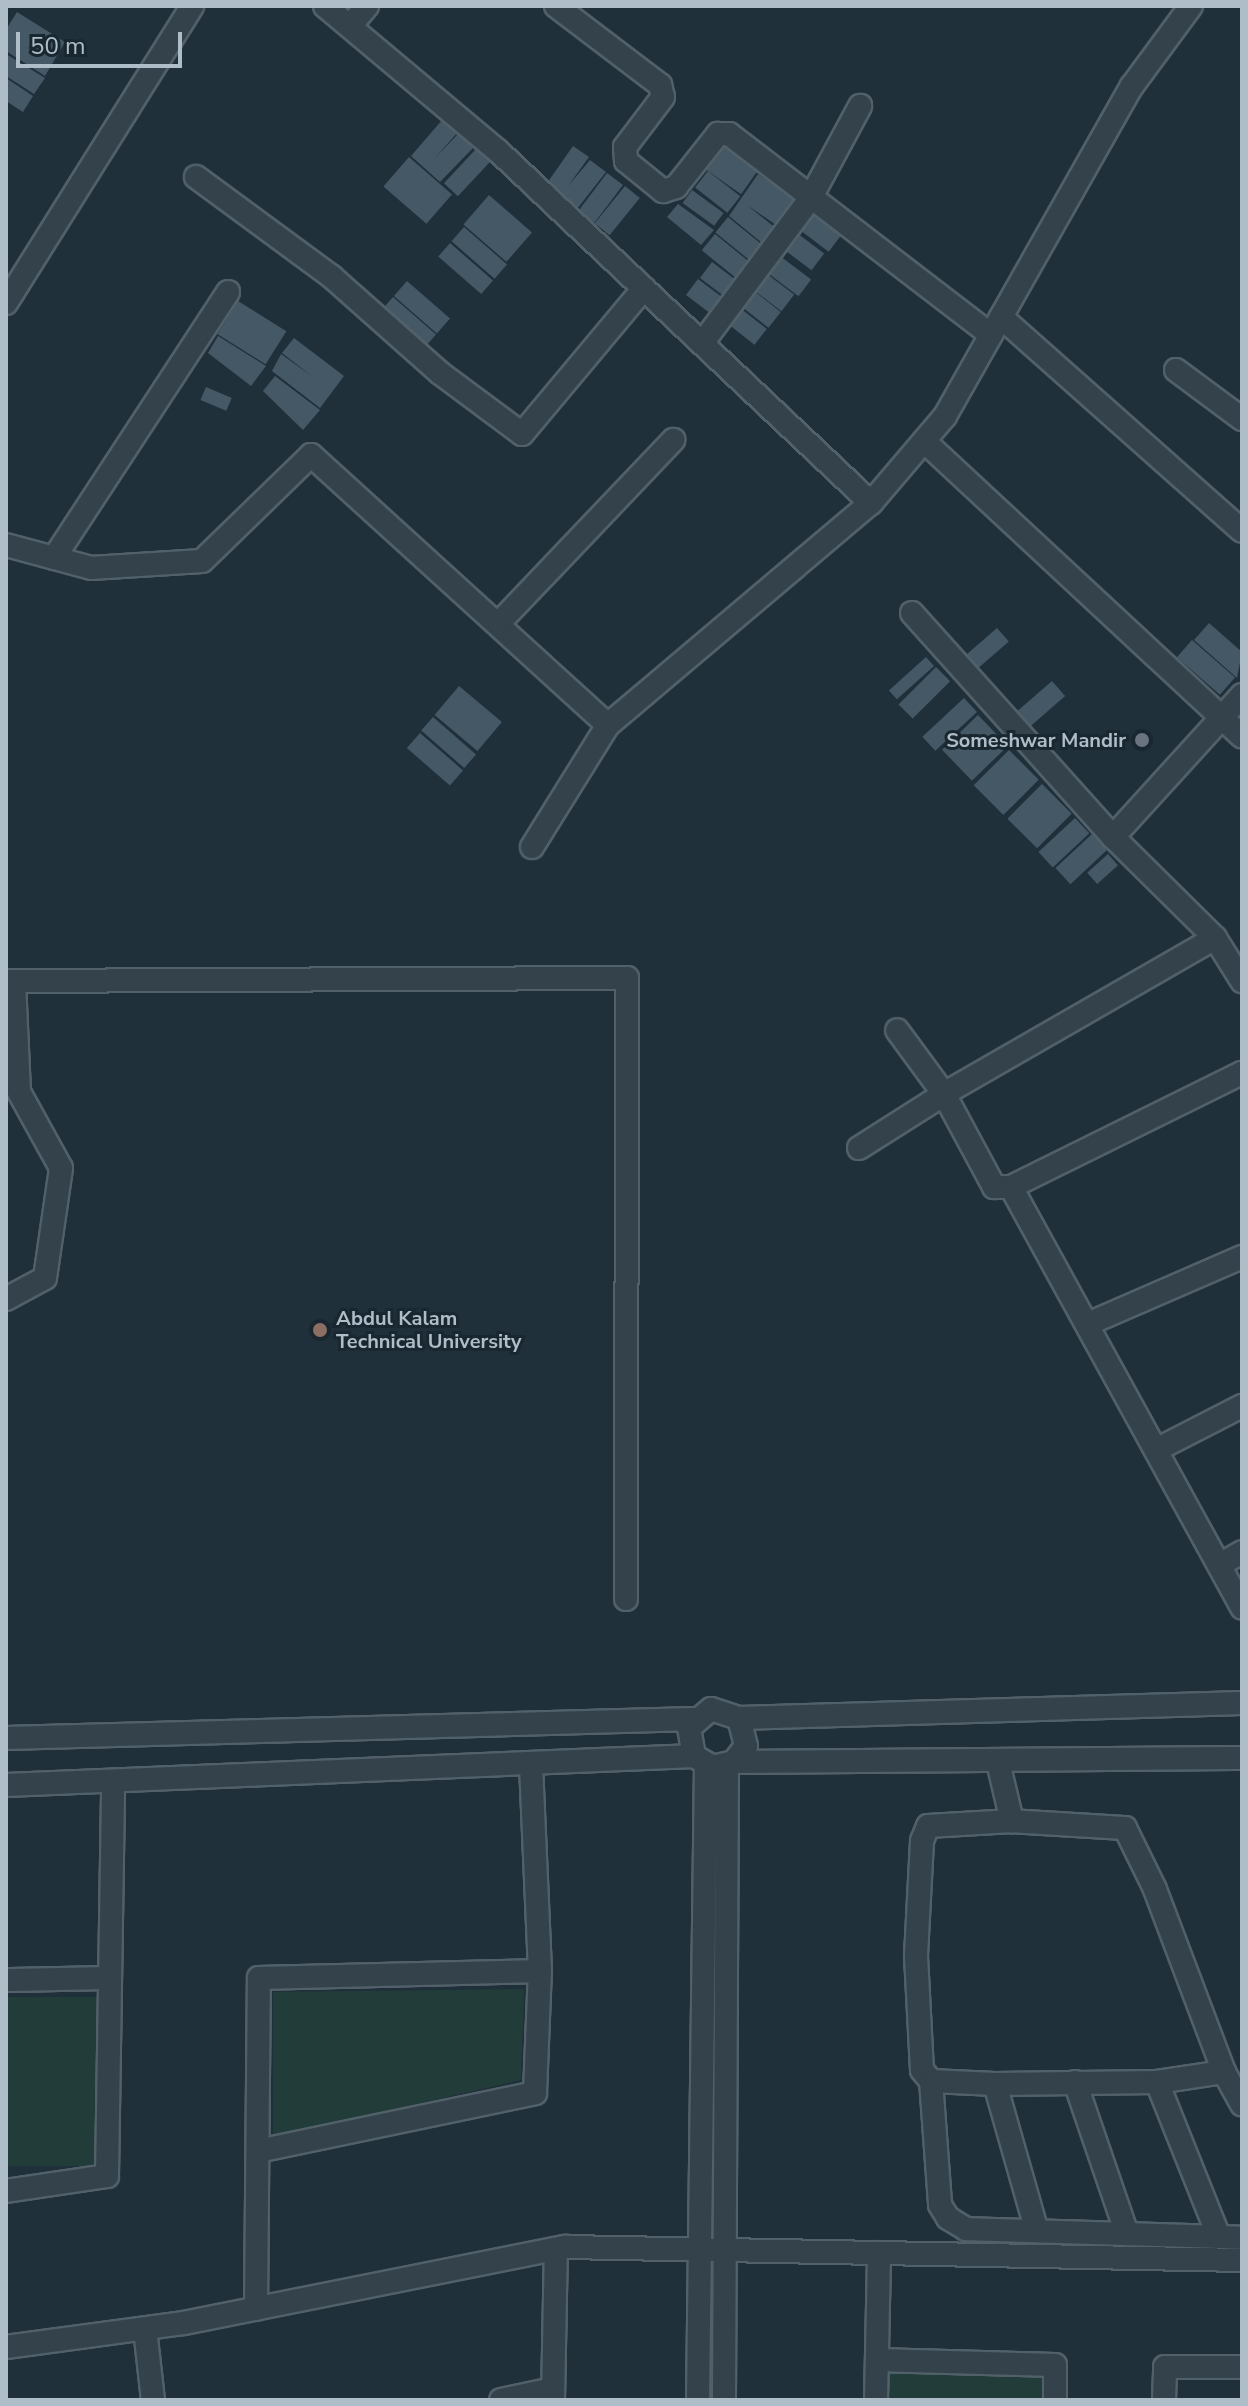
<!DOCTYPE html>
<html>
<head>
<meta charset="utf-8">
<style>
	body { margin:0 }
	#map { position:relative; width:1248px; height:2406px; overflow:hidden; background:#20303b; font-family:"Nunito Sans",sans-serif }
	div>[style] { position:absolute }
	.green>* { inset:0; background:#223c3a; transform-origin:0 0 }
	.building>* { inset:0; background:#455865; transform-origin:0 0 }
	.roads { filter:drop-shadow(2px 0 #516069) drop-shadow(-2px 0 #516069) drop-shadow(0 2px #516069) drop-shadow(0 -2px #516069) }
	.minor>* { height:22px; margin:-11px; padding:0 11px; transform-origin:11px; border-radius:11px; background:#34424b }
	.dots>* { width:22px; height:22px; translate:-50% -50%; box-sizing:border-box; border:4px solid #192730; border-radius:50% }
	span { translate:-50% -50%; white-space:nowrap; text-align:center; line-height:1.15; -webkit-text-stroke:6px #192730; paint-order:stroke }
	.poi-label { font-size:20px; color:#aebdc8; font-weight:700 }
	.right { translate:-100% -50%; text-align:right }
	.left { translate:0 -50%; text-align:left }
	.frame { position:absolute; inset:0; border:8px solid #aebdc8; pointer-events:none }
	.scale { position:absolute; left:16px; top:32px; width:166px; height:36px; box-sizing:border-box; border:4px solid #aebdc8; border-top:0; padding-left:10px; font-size:24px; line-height:28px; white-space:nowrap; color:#aebdc8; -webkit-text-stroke:6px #192730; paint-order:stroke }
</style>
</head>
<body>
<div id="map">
	<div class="green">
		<div style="clip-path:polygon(524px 1989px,521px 2080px,273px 2137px,273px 1992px)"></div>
		<div style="left:97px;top:1997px;width:169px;height:91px;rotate:90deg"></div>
		<div style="left:885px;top:2370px;width:158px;height:30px;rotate:1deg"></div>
	</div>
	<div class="building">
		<div style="clip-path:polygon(17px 12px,65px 42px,45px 76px,6px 51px,7px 28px)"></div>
		<div style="clip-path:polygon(6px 54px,45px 78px,34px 94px,6px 76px)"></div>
		<div style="clip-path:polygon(6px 78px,33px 96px,23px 112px,6px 101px)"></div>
		<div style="clip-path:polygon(443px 119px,458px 132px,433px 160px,458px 134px,473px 148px,440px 182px,411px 156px)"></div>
		<div style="left:721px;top:141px;width:47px;height:32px;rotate:35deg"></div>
		<div style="clip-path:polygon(573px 146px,589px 157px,568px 186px,590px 160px,606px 172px,577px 209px,545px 186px)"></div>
		<div style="left:476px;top:149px;width:19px;height:47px;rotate:43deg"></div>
		<div style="left:409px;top:157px;width:57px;height:39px;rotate:41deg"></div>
		<div style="left:708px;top:171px;width:41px;height:21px;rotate:38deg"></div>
		<div style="left:607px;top:173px;width:20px;height:47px;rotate:37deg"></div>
		<div style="clip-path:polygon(758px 174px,797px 201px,779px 227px,747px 205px,778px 230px,766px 246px,729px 216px)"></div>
		<div style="left:625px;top:186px;width:19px;height:48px;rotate:39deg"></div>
		<div style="left:692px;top:190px;width:39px;height:16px;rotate:36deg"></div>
		<div style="left:489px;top:195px;width:57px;height:39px;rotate:41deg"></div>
		<div style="clip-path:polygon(678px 204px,714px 230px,701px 245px,667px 217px)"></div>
		<div style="left:808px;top:211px;width:41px;height:20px;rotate:37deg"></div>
		<div style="left:728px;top:217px;width:48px;height:20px;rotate:39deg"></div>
		<div style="left:464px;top:227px;width:57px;height:19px;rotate:41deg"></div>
		<div style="left:793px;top:230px;width:39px;height:21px;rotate:37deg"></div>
		<div style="left:715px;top:234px;width:48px;height:21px;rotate:39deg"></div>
		<div style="left:450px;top:243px;width:57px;height:18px;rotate:41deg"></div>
		<div style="left:780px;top:256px;width:39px;height:21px;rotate:37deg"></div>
		<div style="left:712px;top:262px;width:34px;height:20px;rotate:37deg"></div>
		<div style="left:767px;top:274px;width:34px;height:21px;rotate:37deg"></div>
		<div style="left:698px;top:279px;width:34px;height:20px;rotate:37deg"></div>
		<div style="left:407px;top:281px;width:57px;height:20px;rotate:41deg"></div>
		<div style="left:754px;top:291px;width:34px;height:20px;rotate:38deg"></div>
		<div style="left:393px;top:297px;width:57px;height:18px;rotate:41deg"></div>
		<div style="left:238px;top:301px;width:57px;height:39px;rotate:32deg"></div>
		<div style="left:740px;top:308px;width:34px;height:20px;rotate:38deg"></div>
		<div style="clip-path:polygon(218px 336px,266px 366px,251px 386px,208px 353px)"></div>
		<div style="clip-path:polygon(294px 338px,344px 376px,320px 408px,272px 371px,281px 354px,313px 377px,282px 353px)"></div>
		<div style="clip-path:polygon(275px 376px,320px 410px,303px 430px,263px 391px)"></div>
		<div style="left:206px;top:387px;width:28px;height:14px;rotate:23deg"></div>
		<div style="clip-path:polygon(1209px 623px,1242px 652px,1237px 678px,1194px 640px)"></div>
		<div style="left:997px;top:628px;width:18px;height:48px;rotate:49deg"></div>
		<div style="left:1192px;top:640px;width:57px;height:23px;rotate:41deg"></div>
		<div style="left:926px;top:657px;width:12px;height:50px;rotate:48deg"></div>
		<div style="left:936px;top:667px;width:20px;height:53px;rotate:45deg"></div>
		<div style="left:1052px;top:681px;width:20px;height:49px;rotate:49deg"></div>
		<div style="left:459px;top:686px;width:56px;height:38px;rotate:40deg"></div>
		<div style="left:964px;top:698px;width:19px;height:57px;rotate:47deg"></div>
		<div style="left:978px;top:715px;width:43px;height:50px;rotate:46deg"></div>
		<div style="left:433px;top:717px;width:57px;height:18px;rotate:41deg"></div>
		<div style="left:420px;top:733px;width:57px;height:20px;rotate:41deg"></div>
		<div style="left:1009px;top:750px;width:42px;height:50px;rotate:45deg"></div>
		<div style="left:1042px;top:784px;width:42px;height:49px;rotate:45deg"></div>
		<div style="left:1075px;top:818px;width:21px;height:50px;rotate:47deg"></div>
		<div style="left:1092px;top:834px;width:22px;height:50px;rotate:47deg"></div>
		<div style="left:1108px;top:854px;width:15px;height:28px;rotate:48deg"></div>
	</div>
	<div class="roads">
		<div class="minor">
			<div style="left:325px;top:6px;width:226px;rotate:40deg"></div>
			<div style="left:498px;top:151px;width:513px;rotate:43.34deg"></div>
			<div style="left:556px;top:6px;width:131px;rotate:37.2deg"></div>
			<div style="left:660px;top:85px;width:12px;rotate:76deg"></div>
			<div style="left:663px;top:97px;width:63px;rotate:127.2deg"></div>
			<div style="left:625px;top:147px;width:14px;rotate:86deg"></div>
			<div style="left:626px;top:161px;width:48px;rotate:39deg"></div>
			<div style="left:663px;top:191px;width:14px;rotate:-17deg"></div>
			<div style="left:676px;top:187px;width:68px;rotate:-51.6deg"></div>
			<div style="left:718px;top:134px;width:11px"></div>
			<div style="left:729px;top:134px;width:330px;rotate:37.5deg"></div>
			<div style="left:351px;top:25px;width:25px;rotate:-50deg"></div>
			<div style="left:196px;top:177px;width:169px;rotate:36.3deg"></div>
			<div style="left:332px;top:277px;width:144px;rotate:41.6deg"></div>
			<div style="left:440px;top:373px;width:102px;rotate:36.6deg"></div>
			<div style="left:522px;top:434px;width:190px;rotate:-50.1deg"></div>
			<div style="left:6px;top:303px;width:350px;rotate:-57.9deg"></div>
			<div style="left:1001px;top:317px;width:322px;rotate:41.6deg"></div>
			<div style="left:703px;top:342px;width:179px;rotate:-53.2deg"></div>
			<div style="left:810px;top:199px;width:106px;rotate:-61.7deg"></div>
			<div style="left:1176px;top:370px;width:82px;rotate:36.6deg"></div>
			<div style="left:924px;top:441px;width:434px;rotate:42.9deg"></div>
			<div style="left:6px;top:545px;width:88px;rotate:15.1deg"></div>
			<div style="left:91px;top:568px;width:111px;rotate:-3.6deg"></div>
			<div style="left:202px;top:561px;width:152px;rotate:-44.2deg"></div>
			<div style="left:311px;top:455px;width:401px;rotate:42.3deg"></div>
			<div style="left:608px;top:725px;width:344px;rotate:-40.2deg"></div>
			<div style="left:871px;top:503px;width:114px;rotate:-49.6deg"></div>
			<div style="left:945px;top:416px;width:379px;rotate:-60.5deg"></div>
			<div style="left:1132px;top:86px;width:99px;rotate:-53.6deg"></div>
			<div style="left:54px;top:558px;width:318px;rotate:-56.8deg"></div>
			<div style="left:912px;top:613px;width:301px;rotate:48.1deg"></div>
			<div style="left:1113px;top:837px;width:144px;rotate:44.7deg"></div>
			<div style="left:1215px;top:938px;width:51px;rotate:57.9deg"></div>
			<div style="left:499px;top:623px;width:253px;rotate:-46.4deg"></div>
			<div style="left:1113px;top:837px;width:192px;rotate:-47.7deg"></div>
			<div style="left:532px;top:847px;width:144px;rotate:-58.1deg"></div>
			<div style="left:1215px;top:938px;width:313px;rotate:150.1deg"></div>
			<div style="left:944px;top:1094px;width:106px;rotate:61.7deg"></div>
			<div style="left:994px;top:1187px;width:17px"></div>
			<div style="left:1011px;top:1187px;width:258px;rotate:-26.3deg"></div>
			<div style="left:6px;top:981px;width:621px;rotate:-0.28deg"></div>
			<div style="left:627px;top:978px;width:621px;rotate:90.09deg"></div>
			<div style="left:859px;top:1148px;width:101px;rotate:-32.4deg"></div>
			<div style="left:944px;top:1094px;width:79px;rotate:-126.3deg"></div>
			<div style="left:1011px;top:1187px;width:480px;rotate:61.2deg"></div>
			<div style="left:6px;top:1299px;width:44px;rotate:-28.3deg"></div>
			<div style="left:45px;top:1278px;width:111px;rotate:-81.7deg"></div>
			<div style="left:61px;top:1168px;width:87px;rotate:-118.9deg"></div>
			<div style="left:19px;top:1092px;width:111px;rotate:-92.6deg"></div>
			<div style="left:1090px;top:1323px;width:166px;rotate:-23.5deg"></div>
			<div style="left:1156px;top:1450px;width:97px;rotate:-27.1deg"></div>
			<div style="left:1219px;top:1565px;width:26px;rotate:-29deg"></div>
			<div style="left:739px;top:1718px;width:29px;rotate:76deg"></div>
			<div style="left:746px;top:1746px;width:20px;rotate:127deg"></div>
			<div style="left:734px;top:1762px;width:22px;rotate:167deg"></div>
			<div style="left:713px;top:1767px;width:22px;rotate:-150deg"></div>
			<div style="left:694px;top:1756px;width:28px;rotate:-100deg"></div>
			<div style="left:689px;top:1728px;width:29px;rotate:-41deg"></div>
			<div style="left:711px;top:1709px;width:29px;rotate:18deg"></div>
			<div style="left:739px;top:1718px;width:503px;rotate:-1.71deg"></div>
			<div style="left:6px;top:1738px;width:688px;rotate:-1.58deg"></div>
			<div style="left:734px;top:1762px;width:508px;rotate:-0.45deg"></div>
			<div style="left:998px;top:1762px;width:61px;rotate:76.7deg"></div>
			<div style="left:1012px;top:1821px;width:84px;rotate:176.6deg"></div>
			<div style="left:928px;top:1826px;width:16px;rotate:112deg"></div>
			<div style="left:922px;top:1841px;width:115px;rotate:93deg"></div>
			<div style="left:916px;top:1956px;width:114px;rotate:87deg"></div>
			<div style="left:922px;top:2070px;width:14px;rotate:51deg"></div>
			<div style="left:931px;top:2081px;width:64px;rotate:2.7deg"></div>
			<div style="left:995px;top:2084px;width:162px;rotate:-0.7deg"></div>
			<div style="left:1157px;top:2082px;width:68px;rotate:-8.5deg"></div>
			<div style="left:1224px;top:2072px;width:196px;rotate:-110.7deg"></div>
			<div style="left:1155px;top:1889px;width:68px;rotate:-116.2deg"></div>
			<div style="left:1125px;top:1828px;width:113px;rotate:-176.5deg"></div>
			<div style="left:6px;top:1785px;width:689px;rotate:-2.41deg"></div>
			<div style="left:6px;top:1980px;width:104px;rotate:-1.1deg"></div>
			<div style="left:1224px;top:2072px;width:37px;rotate:61deg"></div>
			<div style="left:931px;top:2081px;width:124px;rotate:85.8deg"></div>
			<div style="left:940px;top:2205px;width:15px;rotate:58deg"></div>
			<div style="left:948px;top:2218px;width:21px;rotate:31deg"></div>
			<div style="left:966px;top:2229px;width:253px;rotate:1.8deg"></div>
			<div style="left:1075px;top:2082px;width:161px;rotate:71.1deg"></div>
			<div style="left:1157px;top:2082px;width:167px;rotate:68.2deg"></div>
			<div style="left:1219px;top:2237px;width:23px;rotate:2deg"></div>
			<div style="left:995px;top:2084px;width:153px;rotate:74.1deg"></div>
			<div style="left:258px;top:2151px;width:283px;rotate:-11.8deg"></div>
			<div style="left:535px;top:2093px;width:122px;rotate:-87.7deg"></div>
			<div style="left:540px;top:1971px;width:204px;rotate:-92.5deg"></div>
			<div style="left:6px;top:2191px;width:102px;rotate:-8.4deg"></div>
			<div style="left:107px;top:2176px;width:392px;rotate:-89.1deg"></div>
			<div style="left:256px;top:2309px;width:331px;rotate:-89.5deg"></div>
			<div style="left:259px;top:1978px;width:281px;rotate:-1.4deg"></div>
			<div style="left:145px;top:2329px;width:71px;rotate:83.6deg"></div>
			<div style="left:6px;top:2347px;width:180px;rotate:-7.7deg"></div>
			<div style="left:184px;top:2323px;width:389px;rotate:-11.3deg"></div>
			<div style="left:566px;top:2247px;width:676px;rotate:1.1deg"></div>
			<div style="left:877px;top:2360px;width:178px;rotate:1.6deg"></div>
			<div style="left:1055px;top:2365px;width:35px;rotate:90deg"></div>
			<div style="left:501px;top:2400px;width:53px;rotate:-11.9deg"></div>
			<div style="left:553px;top:2400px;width:151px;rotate:-88.9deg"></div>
			<div style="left:698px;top:2400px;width:635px;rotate:-89.28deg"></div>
			<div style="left:724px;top:2400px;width:634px;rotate:-89.73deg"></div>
			<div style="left:876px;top:2400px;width:147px;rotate:-88.8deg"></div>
			<div style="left:1164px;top:2400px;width:33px;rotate:-88deg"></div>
			<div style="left:1165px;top:2367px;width:77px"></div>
		</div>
	</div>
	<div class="dots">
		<div style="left:1142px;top:740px;background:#6b7280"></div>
		<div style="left:320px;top:1330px;background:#8d6e63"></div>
	</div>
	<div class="poi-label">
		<span class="right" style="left:1126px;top:740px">Someshwar Mandir</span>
		<span class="left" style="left:336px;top:1330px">Abdul Kalam<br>Technical University</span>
	</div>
	<div class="frame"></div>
	<div class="scale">50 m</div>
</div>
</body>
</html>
